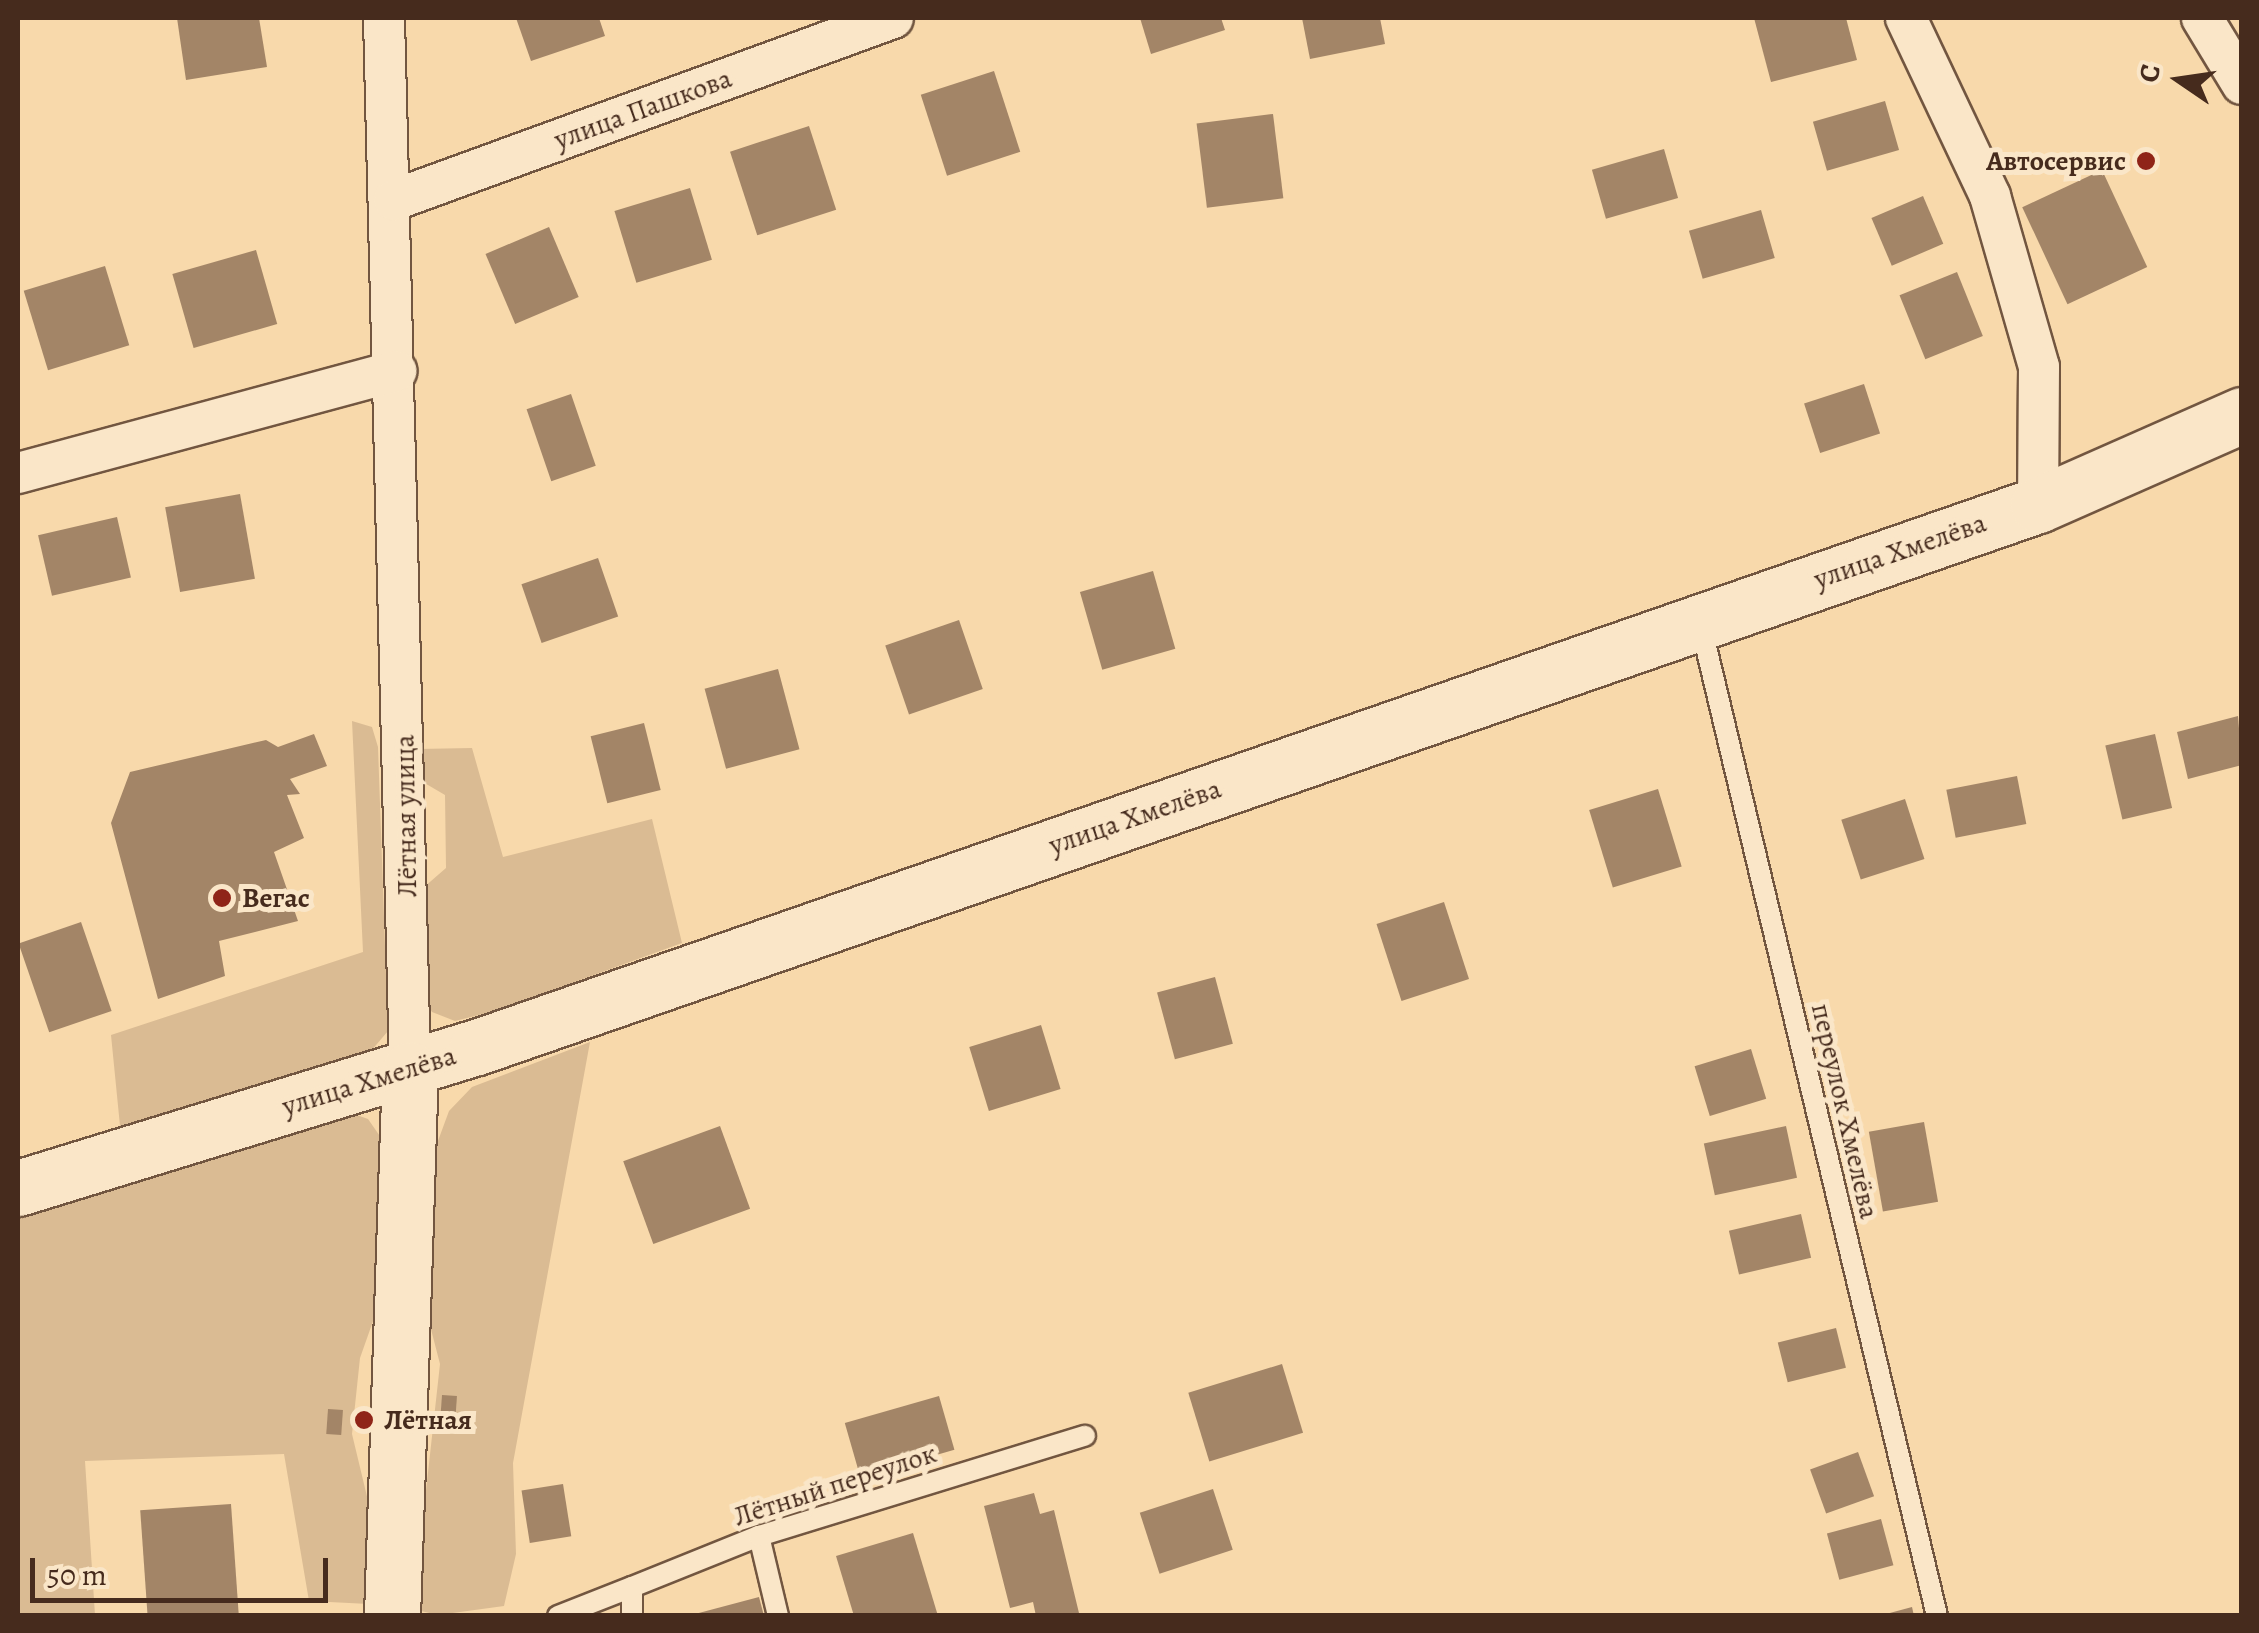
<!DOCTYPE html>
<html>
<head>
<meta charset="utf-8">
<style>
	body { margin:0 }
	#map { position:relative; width:2259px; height:1633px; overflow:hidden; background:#f8d9ab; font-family:Alegreya,serif }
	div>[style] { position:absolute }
	.green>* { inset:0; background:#dabb93 }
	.building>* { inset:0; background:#a38567; transform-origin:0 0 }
	.roads { filter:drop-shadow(2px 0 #725640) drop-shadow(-2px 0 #725640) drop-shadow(0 2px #725640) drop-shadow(0 -2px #725640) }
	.lane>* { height:20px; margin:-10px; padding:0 10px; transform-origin:10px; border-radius:10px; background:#fae6c8 }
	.street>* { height:40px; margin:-20px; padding:0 20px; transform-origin:20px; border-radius:20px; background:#fae6c8 }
	.secondary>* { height:55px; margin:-27.5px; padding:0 27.5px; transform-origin:27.5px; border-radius:27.5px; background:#fae6c8 }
	.dots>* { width:28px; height:28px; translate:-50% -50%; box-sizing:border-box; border:5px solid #fae6c8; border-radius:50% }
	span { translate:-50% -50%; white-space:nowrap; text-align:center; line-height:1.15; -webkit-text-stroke:10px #fae6c8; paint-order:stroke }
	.street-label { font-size:28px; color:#462b1d }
	.poi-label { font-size:28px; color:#462b1d; font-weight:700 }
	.right { translate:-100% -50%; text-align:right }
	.left { translate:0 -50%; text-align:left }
	.frame { position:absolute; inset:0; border:20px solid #462b1d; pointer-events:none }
	.north { position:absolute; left:2129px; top:30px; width:100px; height:100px; -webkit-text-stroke:8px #fae6c8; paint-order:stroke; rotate:283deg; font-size:28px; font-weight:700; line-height:40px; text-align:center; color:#462b1d }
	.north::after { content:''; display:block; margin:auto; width:35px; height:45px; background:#462b1d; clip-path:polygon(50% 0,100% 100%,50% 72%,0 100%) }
	.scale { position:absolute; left:30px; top:1558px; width:298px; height:45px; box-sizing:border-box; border:5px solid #462b1d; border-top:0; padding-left:12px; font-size:30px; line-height:35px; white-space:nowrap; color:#462b1d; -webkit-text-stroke:8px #fae6c8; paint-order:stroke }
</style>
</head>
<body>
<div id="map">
	<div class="green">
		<div style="clip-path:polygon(352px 721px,372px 727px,378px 747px,388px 1031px,371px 1051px,121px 1136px,111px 1035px,363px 952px)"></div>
		<div style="clip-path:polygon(472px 748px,503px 857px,652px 819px,682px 943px,495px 1011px,455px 1021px,432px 1012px,424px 999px,423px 888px,446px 868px,445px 795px,416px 778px,418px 749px)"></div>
		<div style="clip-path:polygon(590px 1042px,513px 1463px,516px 1554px,504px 1606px,438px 1615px,421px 1611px,416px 1581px,440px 1364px,426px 1310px,435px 1149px,449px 1111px,472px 1087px)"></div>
		<div style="clip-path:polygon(351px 1113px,368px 1119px,384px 1142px,384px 1290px,360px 1358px,352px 1434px,370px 1509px,369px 1604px,309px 1601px,284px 1454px,85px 1461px,95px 1615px,18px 1615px,18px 1212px)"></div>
	</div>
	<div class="building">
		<div style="clip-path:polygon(177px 18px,259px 18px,267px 67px,186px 80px)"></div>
		<div style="clip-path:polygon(516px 18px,599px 18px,605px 36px,531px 61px)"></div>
		<div style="clip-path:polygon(1140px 18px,1221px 18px,1225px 30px,1151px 54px)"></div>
		<div style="clip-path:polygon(1302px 18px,1380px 18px,1385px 44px,1310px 59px)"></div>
		<div style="clip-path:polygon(1754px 18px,1846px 18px,1857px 60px,1771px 82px)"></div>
		<div style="left:994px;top:71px;width:85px;height:77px;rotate:72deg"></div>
		<div style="left:1885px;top:101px;width:51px;height:75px;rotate:74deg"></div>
		<div style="left:1273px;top:114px;width:85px;height:77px;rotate:83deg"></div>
		<div style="left:809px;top:126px;width:88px;height:83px;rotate:72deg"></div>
		<div style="left:1664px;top:149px;width:51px;height:75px;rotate:74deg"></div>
		<div style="left:2102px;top:170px;width:107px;height:88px;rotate:65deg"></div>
		<div style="left:690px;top:188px;width:75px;height:79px;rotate:73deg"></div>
		<div style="left:1923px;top:196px;width:52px;height:56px;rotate:67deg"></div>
		<div style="left:1761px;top:210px;width:50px;height:75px;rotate:74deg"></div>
		<div style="left:549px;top:227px;width:76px;height:69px;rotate:67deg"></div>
		<div style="left:256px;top:250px;width:77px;height:87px;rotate:74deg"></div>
		<div style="left:105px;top:266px;width:83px;height:85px;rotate:73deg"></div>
		<div style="left:1957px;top:272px;width:69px;height:62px;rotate:68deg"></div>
		<div style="left:1864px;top:384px;width:52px;height:63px;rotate:72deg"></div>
		<div style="left:571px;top:394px;width:76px;height:47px;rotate:71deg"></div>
		<div style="left:240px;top:494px;width:86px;height:76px;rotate:80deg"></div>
		<div style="left:117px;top:517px;width:62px;height:81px;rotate:77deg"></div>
		<div style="left:598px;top:558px;width:62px;height:81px;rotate:71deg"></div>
		<div style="left:1153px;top:571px;width:81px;height:76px;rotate:74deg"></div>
		<div style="left:959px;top:620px;width:73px;height:78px;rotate:71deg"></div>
		<div style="left:778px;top:669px;width:83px;height:76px;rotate:75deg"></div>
		<div style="clip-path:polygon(2238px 716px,2242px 765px,2188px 779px,2177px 732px)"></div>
		<div style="left:644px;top:723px;width:69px;height:55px;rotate:76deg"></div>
		<div style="clip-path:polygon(314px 734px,327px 766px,290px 779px,300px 794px,287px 795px,304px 838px,274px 852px,298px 921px,219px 941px,225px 976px,158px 999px,111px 823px,130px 772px,266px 740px,278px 747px)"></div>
		<div style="left:2155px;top:734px;width:76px;height:51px;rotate:77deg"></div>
		<div style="left:2017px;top:776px;width:49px;height:72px;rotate:79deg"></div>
		<div style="left:1658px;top:789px;width:81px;height:72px;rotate:73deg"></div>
		<div style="left:1905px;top:799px;width:63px;height:67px;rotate:72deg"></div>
		<div style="left:1444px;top:902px;width:81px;height:71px;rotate:72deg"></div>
		<div style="left:81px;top:922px;width:94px;height:66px;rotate:71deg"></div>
		<div style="left:1215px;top:977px;width:69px;height:60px;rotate:75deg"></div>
		<div style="left:1041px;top:1025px;width:67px;height:75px;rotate:73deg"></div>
		<div style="left:1751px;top:1049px;width:52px;height:59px;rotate:73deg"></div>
		<div style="left:1924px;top:1122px;width:81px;height:56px;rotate:80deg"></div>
		<div style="left:720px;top:1126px;width:88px;height:103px;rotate:70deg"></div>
		<div style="left:1786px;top:1126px;width:53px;height:84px;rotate:78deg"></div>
		<div style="left:1801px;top:1214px;width:45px;height:74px;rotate:77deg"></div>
		<div style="left:1836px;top:1328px;width:41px;height:60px;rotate:76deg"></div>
		<div style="left:1282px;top:1364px;width:72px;height:98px;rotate:73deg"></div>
		<div style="left:442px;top:1395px;width:15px;height:25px;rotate:4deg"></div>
		<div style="left:939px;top:1396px;width:56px;height:98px;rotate:74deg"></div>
		<div style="left:328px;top:1409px;width:15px;height:25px;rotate:4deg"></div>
		<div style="left:1858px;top:1452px;width:47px;height:51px;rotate:70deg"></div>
		<div style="left:563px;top:1484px;width:53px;height:42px;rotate:81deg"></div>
		<div style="left:1213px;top:1489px;width:64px;height:77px;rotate:72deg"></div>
		<div style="clip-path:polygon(1034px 1493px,1040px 1514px,1054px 1510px,1079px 1613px,1036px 1616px,1033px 1602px,1010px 1608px,984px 1506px)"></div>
		<div style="left:231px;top:1504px;width:112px;height:91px;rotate:86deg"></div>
		<div style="left:1881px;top:1519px;width:48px;height:56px;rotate:75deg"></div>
		<div style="clip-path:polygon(913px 1533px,938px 1616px,854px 1616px,836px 1556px)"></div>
		<div style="clip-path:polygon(759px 1597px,764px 1616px,695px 1616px,695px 1614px)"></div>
		<div style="clip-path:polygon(1912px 1607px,1914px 1616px,1886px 1616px,1886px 1614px)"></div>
	</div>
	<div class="roads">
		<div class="lane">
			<div style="left:1701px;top:626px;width:1018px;rotate:76.59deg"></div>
			<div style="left:759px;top:1536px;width:82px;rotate:76.6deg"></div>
			<div style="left:558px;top:1616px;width:79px;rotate:-21.4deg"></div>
			<div style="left:632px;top:1616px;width:29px;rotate:-90deg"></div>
			<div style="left:632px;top:1587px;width:137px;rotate:-21.9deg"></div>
			<div style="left:759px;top:1536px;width:341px;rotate:-17.1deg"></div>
		</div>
		<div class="street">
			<div style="left:384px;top:18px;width:1051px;rotate:88.58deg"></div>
			<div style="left:1906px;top:18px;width:197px;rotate:64.7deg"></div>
			<div style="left:1990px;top:196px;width:178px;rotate:74deg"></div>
			<div style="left:2039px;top:367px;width:138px;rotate:90.4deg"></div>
			<div style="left:2202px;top:18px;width:77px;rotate:58.8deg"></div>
			<div style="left:394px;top:200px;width:531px;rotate:-20.04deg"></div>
			<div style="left:18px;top:473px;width:392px;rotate:-15.1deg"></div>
		</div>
		<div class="secondary">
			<div style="left:18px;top:1188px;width:480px;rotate:-17.1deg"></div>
			<div style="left:477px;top:1047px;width:1652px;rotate:-19.15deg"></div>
			<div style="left:2038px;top:505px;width:223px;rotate:-23.8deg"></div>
			<div style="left:392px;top:1616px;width:547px;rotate:-88.12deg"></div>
		</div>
	</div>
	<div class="dots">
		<div style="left:2146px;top:161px;background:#8f2418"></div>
		<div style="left:222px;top:898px;background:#8f2418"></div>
		<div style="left:364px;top:1420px;background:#8f2418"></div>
	</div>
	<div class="street-label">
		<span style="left:643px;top:109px;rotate:-20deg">улица Пашкова</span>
		<span style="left:1900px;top:551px;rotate:-19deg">улица Хмелёва</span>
		<span style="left:406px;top:816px;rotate:-91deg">Лётная улица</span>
		<span style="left:1135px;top:817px;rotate:-19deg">улица Хмелёва</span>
		<span style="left:369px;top:1081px;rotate:-17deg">улица Хмелёва</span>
		<span style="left:1845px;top:1111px;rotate:77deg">переулок Хмелёва</span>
		<span style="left:835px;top:1485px;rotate:-18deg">Лётный переулок</span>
	</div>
	<div class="poi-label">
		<span class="right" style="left:2126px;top:161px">Автосервис</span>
		<span class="left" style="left:242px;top:898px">Вегас</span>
		<span class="left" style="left:384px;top:1420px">Лётная</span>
	</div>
	<div class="frame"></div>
	<div class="north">С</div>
	<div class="scale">50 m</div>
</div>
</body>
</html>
